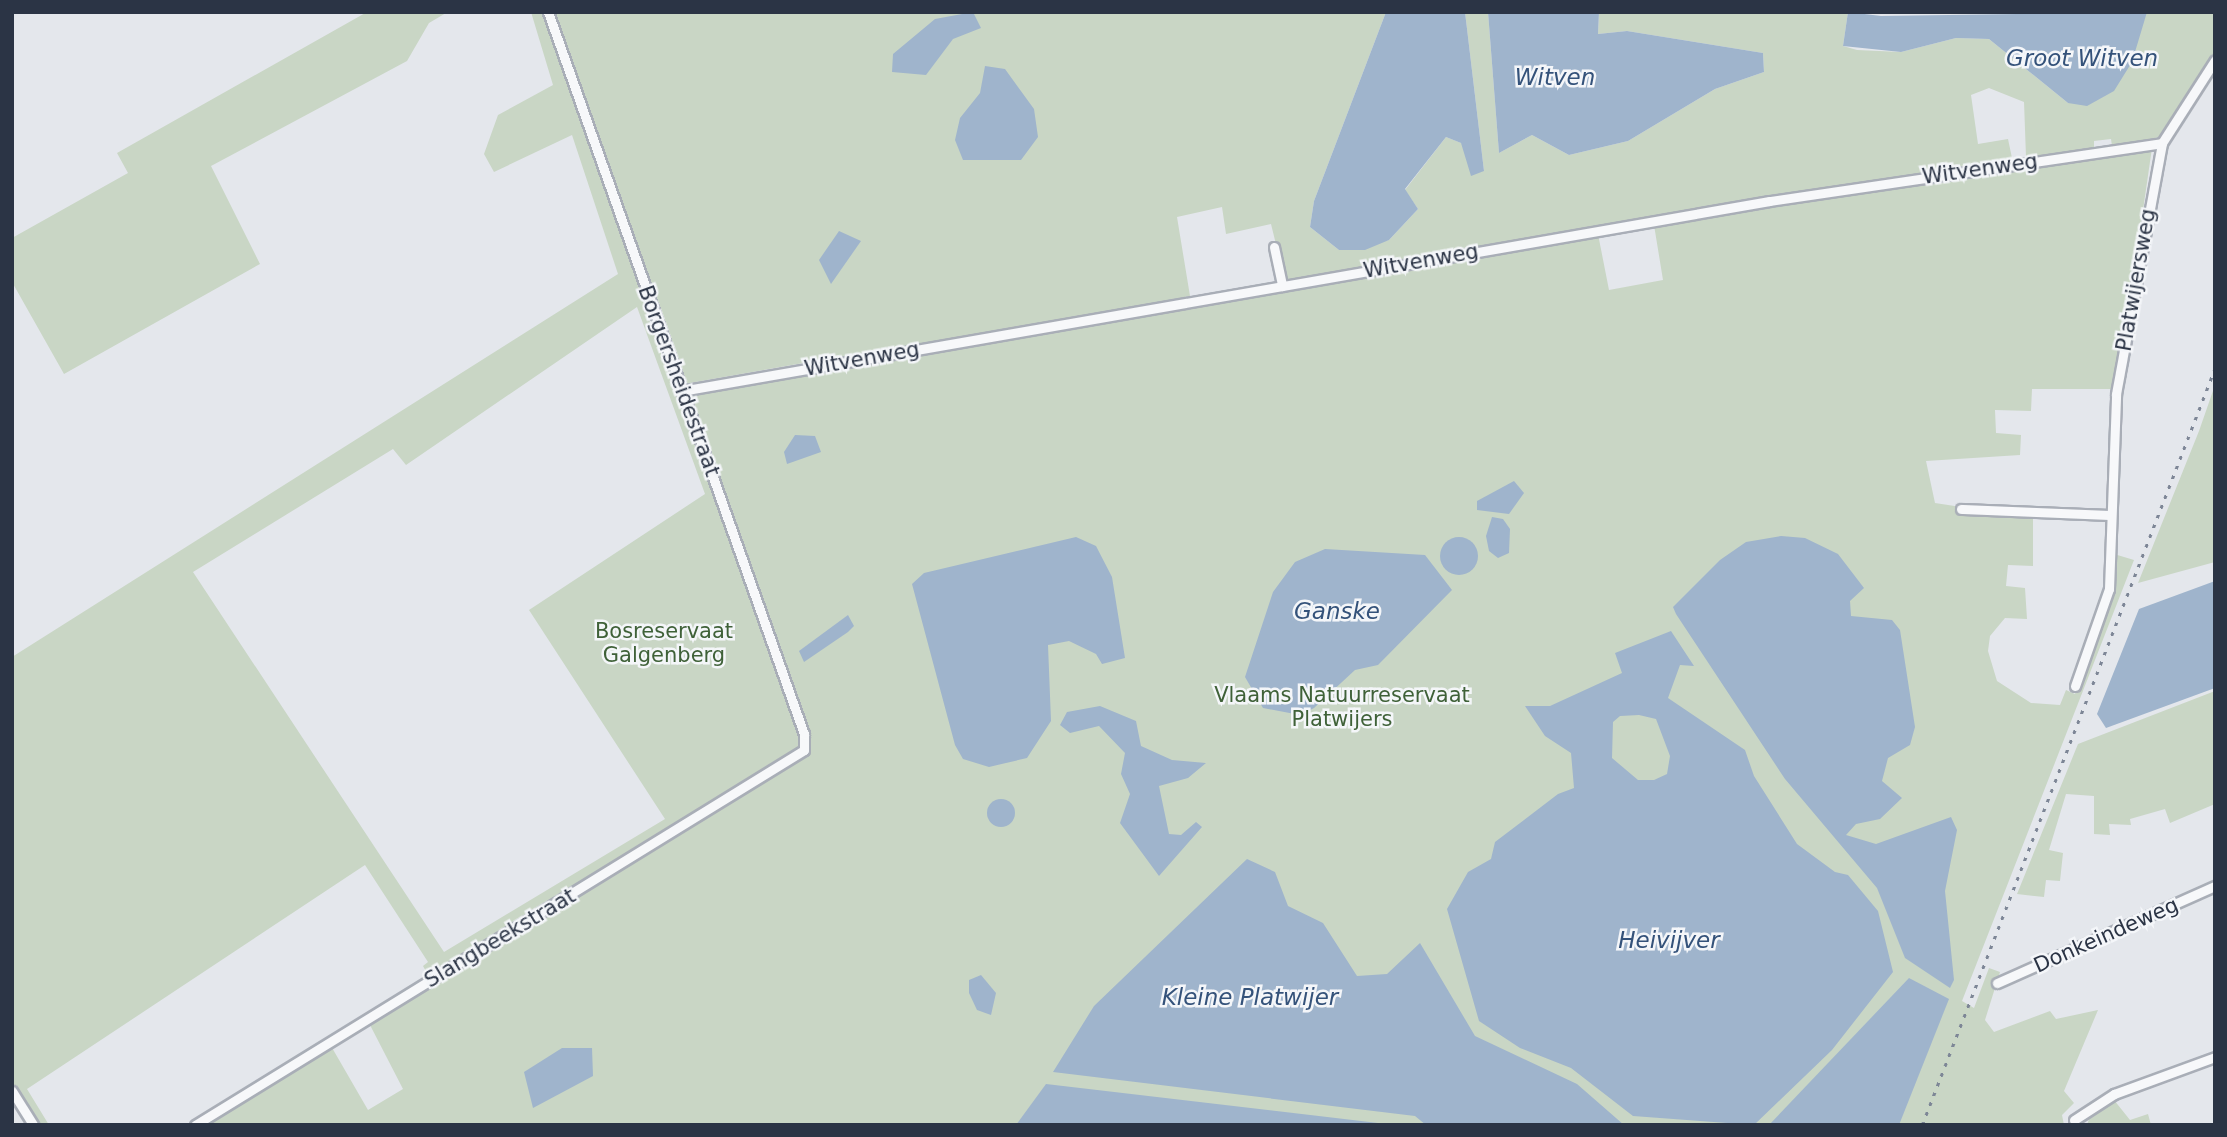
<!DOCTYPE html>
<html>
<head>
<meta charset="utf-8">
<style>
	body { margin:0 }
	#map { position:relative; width:2227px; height:1137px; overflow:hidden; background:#e4e7ec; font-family:"DejaVu Sans",sans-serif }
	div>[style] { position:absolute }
	.green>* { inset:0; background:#c9d6c5 }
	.water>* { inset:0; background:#9fb4cc }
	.round { border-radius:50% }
	.roads { filter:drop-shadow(2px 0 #a9aeb7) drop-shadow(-2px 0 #a9aeb7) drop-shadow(0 2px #a9aeb7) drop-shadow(0 -2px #a9aeb7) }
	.street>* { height:9px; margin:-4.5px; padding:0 4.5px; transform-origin:4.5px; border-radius:4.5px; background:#f7f8fa }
	.rail>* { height:2.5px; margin-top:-1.25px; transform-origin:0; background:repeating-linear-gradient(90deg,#7d8696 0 3.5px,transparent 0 10.5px) }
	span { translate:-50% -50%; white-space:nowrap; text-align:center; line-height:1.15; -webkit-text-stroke:5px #f4f6f9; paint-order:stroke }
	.street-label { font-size:21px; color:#2b3445 }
	.park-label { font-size:21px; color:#3f6138 }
	.water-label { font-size:23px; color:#34527a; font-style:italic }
	.frame { position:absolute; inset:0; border:14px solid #2b3445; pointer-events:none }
</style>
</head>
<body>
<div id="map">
	<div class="green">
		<div style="clip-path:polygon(367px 12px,446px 13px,429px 23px,407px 61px,211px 166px,260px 264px,64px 374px,12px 282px,12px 238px,128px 173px,117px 153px)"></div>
		<div style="clip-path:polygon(evenodd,531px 12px,1386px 12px,1314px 201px,1310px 227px,1339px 250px,1389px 240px,1418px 209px,1405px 190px,1446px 137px,1461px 143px,1484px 171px,1465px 12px,1488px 12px,1499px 153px,1532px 135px,1569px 155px,1628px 141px,1715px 89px,1764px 72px,1763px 53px,1627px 31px,1598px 34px,1599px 12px,1848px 12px,1843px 46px,1857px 50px,1901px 52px,1956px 38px,1989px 39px,2068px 103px,2147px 12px,2215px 12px,2215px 52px,2160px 137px,2112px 146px,2111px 139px,2094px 141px,2094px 148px,2026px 157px,2024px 102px,1989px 88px,1971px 95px,1978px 144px,2008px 139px,2012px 158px,1285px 281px,1271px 224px,1226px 234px,1222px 207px,1177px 217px,1190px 296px,1088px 315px,1090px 326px,1598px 234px,1609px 290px,1663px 280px,1654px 225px,2152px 148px,2117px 389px,2032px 389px,2031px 411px,1995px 410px,1996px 433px,2021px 435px,2020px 455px,1926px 461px,1935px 503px,2033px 518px,2033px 566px,2008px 565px,2006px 586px,2025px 588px,2027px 619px,2005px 618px,1990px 636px,1988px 651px,1997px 681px,2031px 703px,2060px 705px,2066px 690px,2075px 694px,2114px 584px,2114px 554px,2134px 560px,1962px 1001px,1974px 1008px,1989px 968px,2000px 972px,1985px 1020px,1994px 1032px,2050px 1011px,2056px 1019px,2098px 1010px,2064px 1091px,2074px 1103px,2062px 1115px,2064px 1125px,202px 1125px,331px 1046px,368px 1110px,403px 1089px,370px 1025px,433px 984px,423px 966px,428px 962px,365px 865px,27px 1089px,49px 1125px,37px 1125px,12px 1099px,12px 657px,618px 274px,572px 135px,494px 172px,484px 154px,498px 115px,553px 85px,531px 12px,653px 301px,684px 384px,838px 357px,840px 363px,677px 398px,644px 305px,653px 301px,531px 12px,637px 307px,705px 494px,529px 610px,665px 819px,444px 952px,193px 572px,393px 449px,406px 465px,637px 307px)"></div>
		<div style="clip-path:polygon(2215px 385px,2215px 562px,2138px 583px,2199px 431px)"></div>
		<div style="clip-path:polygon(2215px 691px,2215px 804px,2170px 823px,2165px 809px,2130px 819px,2131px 825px,2109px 824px,2110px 835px,2094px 834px,2094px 796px,2066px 794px,2049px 850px,2063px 853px,2060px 881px,2046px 880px,2044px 897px,2017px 894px,2078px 744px)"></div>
		<div style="clip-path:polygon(2114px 1100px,2130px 1120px,2148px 1114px,2151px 1125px,2087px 1125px,2091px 1113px)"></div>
	</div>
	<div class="water">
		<div style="clip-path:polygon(973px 12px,981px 28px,953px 39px,926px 75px,892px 72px,893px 54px,935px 19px)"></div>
		<div style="clip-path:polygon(1386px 12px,1465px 12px,1484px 171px,1471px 176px,1461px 143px,1446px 137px,1405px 189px,1418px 209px,1389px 240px,1365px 250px,1339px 250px,1310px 227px,1314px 201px)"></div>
		<div style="clip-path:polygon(1488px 12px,1599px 12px,1598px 34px,1627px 31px,1763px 53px,1764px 72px,1715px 89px,1628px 141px,1569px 155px,1532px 135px,1499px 153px)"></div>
		<div style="clip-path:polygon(1848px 12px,1881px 16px,2147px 12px,2132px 62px,2114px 91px,2087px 106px,2068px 103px,1989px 39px,1956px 38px,1901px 52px,1843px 46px)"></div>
		<div style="clip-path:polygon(985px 66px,1005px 69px,1034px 109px,1038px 137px,1021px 160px,963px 160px,955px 140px,960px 118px,980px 93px)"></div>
		<div style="clip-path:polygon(839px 231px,861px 241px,831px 284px,819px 260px)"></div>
		<div style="clip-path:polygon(795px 435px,815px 436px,821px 452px,787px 464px,784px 452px)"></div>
		<div style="clip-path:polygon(1514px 481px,1524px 493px,1509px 514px,1477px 510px,1477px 501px)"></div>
		<div style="clip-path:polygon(1492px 517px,1503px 519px,1510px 529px,1509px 553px,1498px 558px,1489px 551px,1486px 536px)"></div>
		<div style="clip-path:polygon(1781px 536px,1805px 538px,1838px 554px,1864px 588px,1850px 601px,1851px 616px,1892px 620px,1900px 630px,1915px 727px,1910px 745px,1888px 758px,1882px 781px,1902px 798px,1880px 819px,1856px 824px,1846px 835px,1876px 844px,1951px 817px,1957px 830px,1945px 891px,1954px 980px,1950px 988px,1905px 958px,1877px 888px,1785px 779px,1676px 614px,1673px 607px,1720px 560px,1746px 542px)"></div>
		<div style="clip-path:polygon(1076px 537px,1096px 546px,1112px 577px,1125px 658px,1102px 664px,1096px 654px,1069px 641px,1048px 645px,1051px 721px,1027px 758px,989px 767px,963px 759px,955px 745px,912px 584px,924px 573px)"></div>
		<div class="round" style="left:1440px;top:537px;width:38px;height:38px"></div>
		<div style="clip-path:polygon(1325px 549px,1425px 555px,1452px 590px,1378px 665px,1355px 670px,1314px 708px,1300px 715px,1263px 708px,1245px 677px,1273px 592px,1295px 562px)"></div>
		<div style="clip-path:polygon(2215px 581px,2215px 688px,2106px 728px,2097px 714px,2139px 609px)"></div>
		<div style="clip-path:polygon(848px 615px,854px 626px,848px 632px,804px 662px,799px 651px)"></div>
		<div style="clip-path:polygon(evenodd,1671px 631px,1694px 666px,1680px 665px,1668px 698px,1745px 750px,1754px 776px,1797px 844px,1835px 872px,1848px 875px,1878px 911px,1893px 972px,1832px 1050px,1754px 1125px,1633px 1116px,1571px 1068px,1520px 1048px,1479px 1021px,1447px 909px,1468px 872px,1491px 859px,1495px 842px,1558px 794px,1574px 788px,1571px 753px,1545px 736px,1525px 706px,1550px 706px,1622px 673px,1615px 653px,1671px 631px,1639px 715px,1656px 719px,1670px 756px,1667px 774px,1654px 780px,1638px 780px,1612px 758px,1613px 722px,1620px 716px,1639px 715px)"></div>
		<div style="clip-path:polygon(1100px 706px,1136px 721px,1141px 746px,1172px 760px,1206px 763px,1188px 778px,1159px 786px,1169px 834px,1181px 835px,1196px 822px,1202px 827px,1159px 876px,1120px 823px,1130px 794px,1121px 774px,1125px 753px,1099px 726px,1070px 733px,1060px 725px,1067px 712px)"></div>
		<div class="round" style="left:987px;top:799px;width:28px;height:28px"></div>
		<div style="clip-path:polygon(1247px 859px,1275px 872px,1288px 906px,1323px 923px,1357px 976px,1387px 974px,1420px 943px,1475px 1036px,1577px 1084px,1624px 1125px,1426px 1125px,1415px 1116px,1053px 1072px,1094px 1006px)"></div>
		<div style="clip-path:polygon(981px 975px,996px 993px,991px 1015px,977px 1010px,969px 993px,969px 980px)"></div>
		<div style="clip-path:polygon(1909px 978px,1949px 999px,1899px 1125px,1769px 1125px)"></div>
		<div style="clip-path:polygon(562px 1048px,592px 1048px,593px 1076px,533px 1108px,524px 1072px)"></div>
		<div style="clip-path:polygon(1046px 1084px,1378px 1123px,1384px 1125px,1016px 1125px)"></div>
	</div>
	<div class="roads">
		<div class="street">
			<div style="left:1274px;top:247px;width:40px;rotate:78deg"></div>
			<div style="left:681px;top:391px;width:1105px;rotate:-9.9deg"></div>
			<div style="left:1770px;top:201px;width:396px;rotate:-8.4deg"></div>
			<div style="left:1961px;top:509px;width:150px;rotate:2.3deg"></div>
			<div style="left:2075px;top:686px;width:103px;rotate:-70.7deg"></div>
			<div style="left:2109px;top:589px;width:195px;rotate:-87.9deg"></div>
			<div style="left:2116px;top:394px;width:255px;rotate:-79.6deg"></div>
			<div style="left:2162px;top:143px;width:98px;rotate:-57.4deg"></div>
			<div style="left:1997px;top:983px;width:239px;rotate:-24deg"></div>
			<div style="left:12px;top:1091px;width:40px;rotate:58deg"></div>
			<div style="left:2074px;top:1120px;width:48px;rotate:-33deg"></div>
			<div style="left:2114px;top:1094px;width:108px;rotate:-20.1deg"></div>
			<div style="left:195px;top:1125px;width:715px;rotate:-31.62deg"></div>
			<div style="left:804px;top:750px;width:16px;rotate:-90deg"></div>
			<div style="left:804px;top:734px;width:766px;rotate:-109.52deg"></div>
		</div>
	</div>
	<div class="rail">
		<div style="left:1922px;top:1125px;width:812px;rotate:-68.84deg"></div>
	</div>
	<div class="street-label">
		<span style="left:1980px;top:169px;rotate:-8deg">Witvenweg</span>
		<span style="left:1421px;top:261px;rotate:-10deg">Witvenweg</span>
		<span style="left:2136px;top:280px;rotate:-80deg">Platwijersweg</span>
		<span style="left:862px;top:359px;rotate:-10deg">Witvenweg</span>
		<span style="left:679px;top:381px;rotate:70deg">Borgersheidestraat</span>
		<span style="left:2106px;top:935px;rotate:-24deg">Donkeindeweg</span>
		<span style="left:500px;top:938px;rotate:-31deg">Slangbeekstraat</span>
	</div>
	<div class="park-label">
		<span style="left:664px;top:643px">Bosreservaat<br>Galgenberg</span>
		<span style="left:1342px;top:707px">Vlaams Natuurreservaat<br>Platwijers</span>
	</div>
	<div class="water-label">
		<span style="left:2082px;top:58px">Groot Witven</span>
		<span style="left:1555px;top:77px">Witven</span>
		<span style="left:1337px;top:611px">Ganske</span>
		<span style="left:1669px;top:940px">Heivijver</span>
		<span style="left:1250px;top:997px">Kleine Platwijer</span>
	</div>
	<div class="frame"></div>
</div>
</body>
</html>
